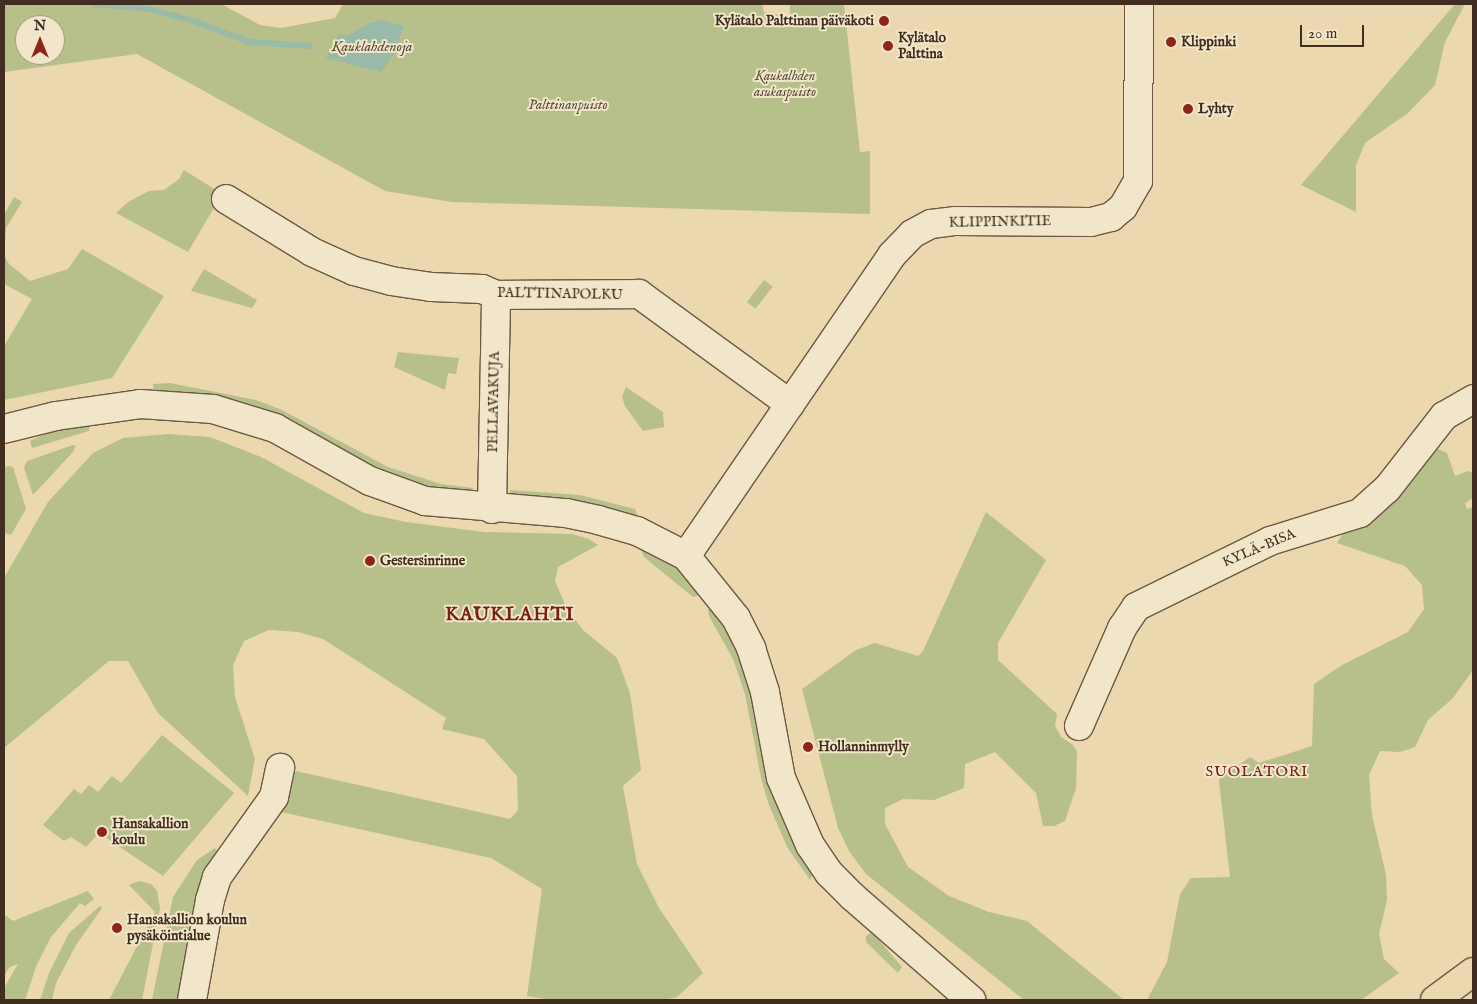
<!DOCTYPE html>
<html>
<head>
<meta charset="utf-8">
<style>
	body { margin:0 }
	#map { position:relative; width:1477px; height:1004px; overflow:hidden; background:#ebd8ae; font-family:"IM FELL English",serif }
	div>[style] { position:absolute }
	.green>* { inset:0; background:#b7bf8b; transform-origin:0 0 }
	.water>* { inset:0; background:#99baa7 }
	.stream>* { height:6px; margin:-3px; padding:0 3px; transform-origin:3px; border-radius:3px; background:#99baa7 }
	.roads { filter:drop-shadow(1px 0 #6c5844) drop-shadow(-1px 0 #6c5844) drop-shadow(0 1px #6c5844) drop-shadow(0 -1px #6c5844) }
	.minor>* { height:28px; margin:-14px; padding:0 14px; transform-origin:14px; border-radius:14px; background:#f2e6ca }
	.major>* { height:28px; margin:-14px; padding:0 14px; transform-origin:14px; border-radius:14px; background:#ebd8ae }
	.dots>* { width:14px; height:14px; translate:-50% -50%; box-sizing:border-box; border:2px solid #f2e6ca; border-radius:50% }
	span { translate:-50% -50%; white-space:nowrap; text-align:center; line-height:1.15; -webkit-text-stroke:4px #f2e6ca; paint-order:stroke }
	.poi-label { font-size:14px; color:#412e21; font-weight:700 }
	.right { translate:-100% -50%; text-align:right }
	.left { translate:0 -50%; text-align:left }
	.park-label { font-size:14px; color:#594b36; font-style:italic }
	.street-label { font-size:14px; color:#412e21 }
	.water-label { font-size:15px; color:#534a3c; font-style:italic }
	.neighbourhood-label { font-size:15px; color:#7a1f14; letter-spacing:1px }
	.district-label { font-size:19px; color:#7a1f14; font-weight:700; letter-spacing:1px }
	.frame { position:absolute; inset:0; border:5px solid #412e21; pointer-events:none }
	.north { position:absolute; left:15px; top:15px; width:50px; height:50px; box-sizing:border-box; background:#f2e6ca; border:1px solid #ab9c86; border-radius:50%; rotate:0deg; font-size:14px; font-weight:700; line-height:20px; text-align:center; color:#412e21 }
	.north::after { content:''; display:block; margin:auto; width:18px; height:22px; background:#8f2418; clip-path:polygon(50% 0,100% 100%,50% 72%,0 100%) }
	.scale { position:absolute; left:1300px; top:25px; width:64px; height:22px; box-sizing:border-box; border:2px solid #412e21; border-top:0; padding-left:6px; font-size:15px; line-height:18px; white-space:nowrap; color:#412e21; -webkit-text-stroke:4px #f2e6ca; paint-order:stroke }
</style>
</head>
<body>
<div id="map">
	<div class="green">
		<div style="clip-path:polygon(evenodd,4px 4px,221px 4px,260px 25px,281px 28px,335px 18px,343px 4px,762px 4px,764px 12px,790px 17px,790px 4px,844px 4px,860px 152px,870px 151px,870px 214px,452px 202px,385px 191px,137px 54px,4px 72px,4px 4px,25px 25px,55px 25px,55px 55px,25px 55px,25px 25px)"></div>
		<div style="clip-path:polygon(1455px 4px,1465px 4px,1445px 42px,1435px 85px,1408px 113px,1365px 143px,1356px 165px,1356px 212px,1301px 185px)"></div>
		<div style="clip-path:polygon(184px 170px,219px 192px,212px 204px,215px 206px,188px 252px,116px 213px,128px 202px,149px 191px,164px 190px,179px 179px)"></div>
		<div style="clip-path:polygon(14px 197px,22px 202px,6px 228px,4px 255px,9px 264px,30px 281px,68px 269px,82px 249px,164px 296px,112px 378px,4px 400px,4px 346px,32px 299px,4px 284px,4px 215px)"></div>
		<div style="clip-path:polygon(204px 269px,257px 300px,252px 308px,191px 291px)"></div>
		<div style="left:764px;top:280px;width:11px;height:28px;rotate:38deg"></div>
		<div style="clip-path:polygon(398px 352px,459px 358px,456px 374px,448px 373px,445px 390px,394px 367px)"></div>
		<div style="clip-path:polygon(170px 383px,256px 400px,282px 410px,388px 467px,441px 484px,473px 488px,473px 495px,468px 497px,404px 483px,239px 403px,195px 394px,154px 391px,153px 384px)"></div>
		<div style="clip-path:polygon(626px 387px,663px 412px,664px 427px,643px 431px,625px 406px,622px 397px)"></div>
		<div style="clip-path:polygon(89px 426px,89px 431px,32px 448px,30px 441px,49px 432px)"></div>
		<div style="clip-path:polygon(168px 434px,210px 437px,261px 457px,364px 513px,406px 522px,484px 532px,572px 534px,589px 539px,598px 545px,558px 567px,555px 581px,567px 609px,583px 630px,617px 658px,630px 693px,641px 770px,623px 786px,637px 864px,659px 908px,703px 973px,677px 997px,664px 1000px,551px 1000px,527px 996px,542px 889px,491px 858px,272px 810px,296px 771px,510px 819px,518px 810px,517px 776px,484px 739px,442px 729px,446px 718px,323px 639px,298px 632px,269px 630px,244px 641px,233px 665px,235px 697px,255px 759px,248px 796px,158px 713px,128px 661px,109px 661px,4px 748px,4px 578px,48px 502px,93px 453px,123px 438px)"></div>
		<div style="clip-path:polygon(73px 445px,76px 446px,73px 452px,33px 495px,24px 468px,27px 461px)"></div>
		<div style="clip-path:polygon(1429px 445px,1447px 453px,1455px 476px,1468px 471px,1473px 473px,1473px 498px,1465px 503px,1467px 509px,1473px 507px,1473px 670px,1453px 698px,1428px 720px,1415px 747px,1400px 752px,1380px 751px,1369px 775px,1372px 815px,1386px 875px,1387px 900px,1379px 934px,1384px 959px,1399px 973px,1361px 1000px,1147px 1000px,1167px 962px,1180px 894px,1191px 878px,1230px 877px,1219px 781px,1223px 770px,1236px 767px,1250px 757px,1259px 763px,1312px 746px,1314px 684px,1342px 665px,1408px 632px,1424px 609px,1422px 585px,1405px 566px,1337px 543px,1349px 524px)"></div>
		<div style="clip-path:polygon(9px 466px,13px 467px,26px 509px,11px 535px,4px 533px,4px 467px)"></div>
		<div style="clip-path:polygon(510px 490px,580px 495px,635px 509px,637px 514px,636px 519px,510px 497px)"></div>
		<div style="clip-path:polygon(986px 512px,1046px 560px,998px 643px,998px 660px,1057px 714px,1055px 726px,1061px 737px,1072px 744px,1077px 751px,1076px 788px,1065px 821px,1054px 826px,1043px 826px,1036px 793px,995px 752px,965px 764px,964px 788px,934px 800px,903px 799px,885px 808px,885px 824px,908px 867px,949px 896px,989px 912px,1027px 921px,1124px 1000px,1024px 1000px,866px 874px,849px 851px,838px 828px,802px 689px,856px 650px,875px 643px,918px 656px,923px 651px)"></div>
		<div style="clip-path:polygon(639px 545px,676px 568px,704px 594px,693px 597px,644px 557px)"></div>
		<div style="clip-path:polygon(712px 606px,726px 624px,750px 680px,773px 794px,791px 834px,814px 870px,810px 880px,787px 847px,769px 805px,761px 778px,745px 694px,733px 659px,709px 616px,708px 610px)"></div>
		<div style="clip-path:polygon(162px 735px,234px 793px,163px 876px,99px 833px,86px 847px,71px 837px,64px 841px,43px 825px,74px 789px,81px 794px,89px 785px,98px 792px,112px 776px,121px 783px)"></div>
		<div style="clip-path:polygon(215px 848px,221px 857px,183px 1000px,152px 1000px,173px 897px,197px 860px)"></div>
		<div style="clip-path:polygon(139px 881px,151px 884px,157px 891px,160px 908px,142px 1000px,109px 1000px,155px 912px,129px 885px)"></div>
		<div style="clip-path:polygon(88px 891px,94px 899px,85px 906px,80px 903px,51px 937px,37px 964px,25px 1000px,4px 1000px,4px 988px,18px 964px,10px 967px,4px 976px,4px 914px,13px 921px)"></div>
		<div style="clip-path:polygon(100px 906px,102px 908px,76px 945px,56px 983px,52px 1000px,40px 1000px,49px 973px,69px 933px)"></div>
		<div style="clip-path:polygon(872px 932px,902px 967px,898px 973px,866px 942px,866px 936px)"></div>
	</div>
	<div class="water">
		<div style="clip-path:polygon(382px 20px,404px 26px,394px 54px,381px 72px,326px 58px,338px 35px,350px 35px,367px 24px)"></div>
	</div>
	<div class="stream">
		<div style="left:94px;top:4px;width:55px;rotate:5.2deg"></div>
		<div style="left:149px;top:9px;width:50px;rotate:15.2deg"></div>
		<div style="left:197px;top:22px;width:56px;rotate:21deg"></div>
		<div style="left:249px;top:42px;width:61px;rotate:3.8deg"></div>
	</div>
	<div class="roads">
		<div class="minor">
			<div style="left:226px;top:199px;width:101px;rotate:31.6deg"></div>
			<div style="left:312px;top:252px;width:46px;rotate:24.3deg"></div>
			<div style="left:354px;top:271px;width:38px;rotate:15deg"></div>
			<div style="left:391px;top:281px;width:40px;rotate:8.5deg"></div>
			<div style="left:431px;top:287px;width:51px;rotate:2.2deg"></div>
			<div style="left:482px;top:289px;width:15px;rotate:23deg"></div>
			<div style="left:496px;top:295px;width:143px;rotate:-0.4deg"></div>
			<div style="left:639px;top:294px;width:187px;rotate:36.1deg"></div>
			<div style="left:4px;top:429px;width:54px;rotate:-14deg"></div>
			<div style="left:56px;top:416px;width:85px;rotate:-8.1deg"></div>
			<div style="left:140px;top:404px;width:73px;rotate:3.9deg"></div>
			<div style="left:213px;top:409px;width:65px;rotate:17deg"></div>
			<div style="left:275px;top:428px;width:109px;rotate:29.2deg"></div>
			<div style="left:370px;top:481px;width:59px;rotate:20deg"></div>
			<div style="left:425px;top:501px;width:142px;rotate:4.9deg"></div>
			<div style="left:566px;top:513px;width:33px;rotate:12deg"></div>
			<div style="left:598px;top:520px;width:41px;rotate:15.8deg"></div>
			<div style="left:637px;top:531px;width:55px;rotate:27deg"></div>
			<div style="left:686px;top:556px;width:80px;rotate:51.1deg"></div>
			<div style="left:736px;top:618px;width:34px;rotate:63deg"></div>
			<div style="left:751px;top:648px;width:46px;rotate:72.3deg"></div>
			<div style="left:765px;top:692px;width:87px;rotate:79.5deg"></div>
			<div style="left:781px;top:778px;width:73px;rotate:66.6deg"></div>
			<div style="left:810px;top:845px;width:34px;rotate:56deg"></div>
			<div style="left:829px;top:873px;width:34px;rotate:45deg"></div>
			<div style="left:853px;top:897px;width:157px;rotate:41.1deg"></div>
			<div style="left:492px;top:509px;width:214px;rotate:-88.9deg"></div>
			<div style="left:686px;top:556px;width:365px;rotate:-55.6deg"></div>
			<div style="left:892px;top:255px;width:29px;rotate:-46deg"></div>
			<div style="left:912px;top:234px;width:21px;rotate:-28deg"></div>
			<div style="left:931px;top:224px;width:25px;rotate:-7deg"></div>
			<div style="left:956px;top:221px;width:135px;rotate:0.4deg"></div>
			<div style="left:1091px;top:222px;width:21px;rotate:-14deg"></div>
			<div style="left:1111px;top:217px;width:16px;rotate:-40deg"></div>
			<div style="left:1123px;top:207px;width:30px;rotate:-60deg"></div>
			<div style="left:1138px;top:181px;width:177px;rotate:-89.7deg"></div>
			<div style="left:1079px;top:726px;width:107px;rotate:-66.3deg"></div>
			<div style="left:1122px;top:628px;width:25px;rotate:-56deg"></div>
			<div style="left:1136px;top:607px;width:149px;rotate:-26.2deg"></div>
			<div style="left:1270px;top:541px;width:94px;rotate:-17.3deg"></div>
			<div style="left:1360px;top:513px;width:36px;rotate:-42deg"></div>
			<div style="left:1387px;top:489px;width:93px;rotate:-52deg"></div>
			<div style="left:1444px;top:416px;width:34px;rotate:-30deg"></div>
			<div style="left:192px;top:1000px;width:102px;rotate:-79.8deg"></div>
			<div style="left:210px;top:900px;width:24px;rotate:-73deg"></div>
			<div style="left:217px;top:877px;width:98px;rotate:-54.5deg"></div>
			<div style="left:274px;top:797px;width:30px;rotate:-78deg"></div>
		</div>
		<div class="major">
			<div style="left:1435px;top:1000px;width:47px;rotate:-36.4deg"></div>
		</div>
	</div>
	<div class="dots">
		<div style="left:884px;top:21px;background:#8f2418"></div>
		<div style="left:1171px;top:42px;background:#8f2418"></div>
		<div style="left:888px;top:46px;background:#8f2418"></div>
		<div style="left:1188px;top:109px;background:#8f2418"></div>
		<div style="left:370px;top:561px;background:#8f2418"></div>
		<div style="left:808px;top:747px;background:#8f2418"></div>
		<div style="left:102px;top:832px;background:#8f2418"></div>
		<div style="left:117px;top:928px;background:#8f2418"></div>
	</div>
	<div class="poi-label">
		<span class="right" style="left:874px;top:21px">Kylätalo Palttinan päiväkoti</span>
		<span class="left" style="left:898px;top:46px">Kylätalo<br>Palttina</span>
		<span class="left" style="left:1181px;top:42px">Klippinki</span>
		<span class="left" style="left:1198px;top:109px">Lyhty</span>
		<span class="left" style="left:380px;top:561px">Gestersinrinne</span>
		<span class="left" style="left:818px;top:747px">Hollanninmylly</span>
		<span class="left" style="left:112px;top:832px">Hansakallion<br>koulu</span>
		<span class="left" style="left:127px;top:928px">Hansakallion koulun<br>pysäköintialue</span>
	</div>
	<div class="park-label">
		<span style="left:785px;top:84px">Kaukalhden<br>asukaspuisto</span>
		<span style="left:568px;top:105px">Palttinanpuisto</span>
	</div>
	<div class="street-label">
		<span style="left:1000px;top:222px;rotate:-1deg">KLIPPINKITIE</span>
		<span style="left:560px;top:294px;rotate:1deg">PALTTINAPOLKU</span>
		<span style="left:494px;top:402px;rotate:-89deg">PELLAVAKUJA</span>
		<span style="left:1259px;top:548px;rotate:-23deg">KYLÄ-BISA</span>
	</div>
	<div class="water-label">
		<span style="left:372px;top:47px">Kauklahdenoja</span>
	</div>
	<div class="neighbourhood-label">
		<span style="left:1257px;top:772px">SUOLATORI</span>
	</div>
	<div class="district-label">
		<span style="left:510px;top:616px">KAUKLAHTI</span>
	</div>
	<div class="frame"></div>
	<div class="north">N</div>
	<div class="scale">20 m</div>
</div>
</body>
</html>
